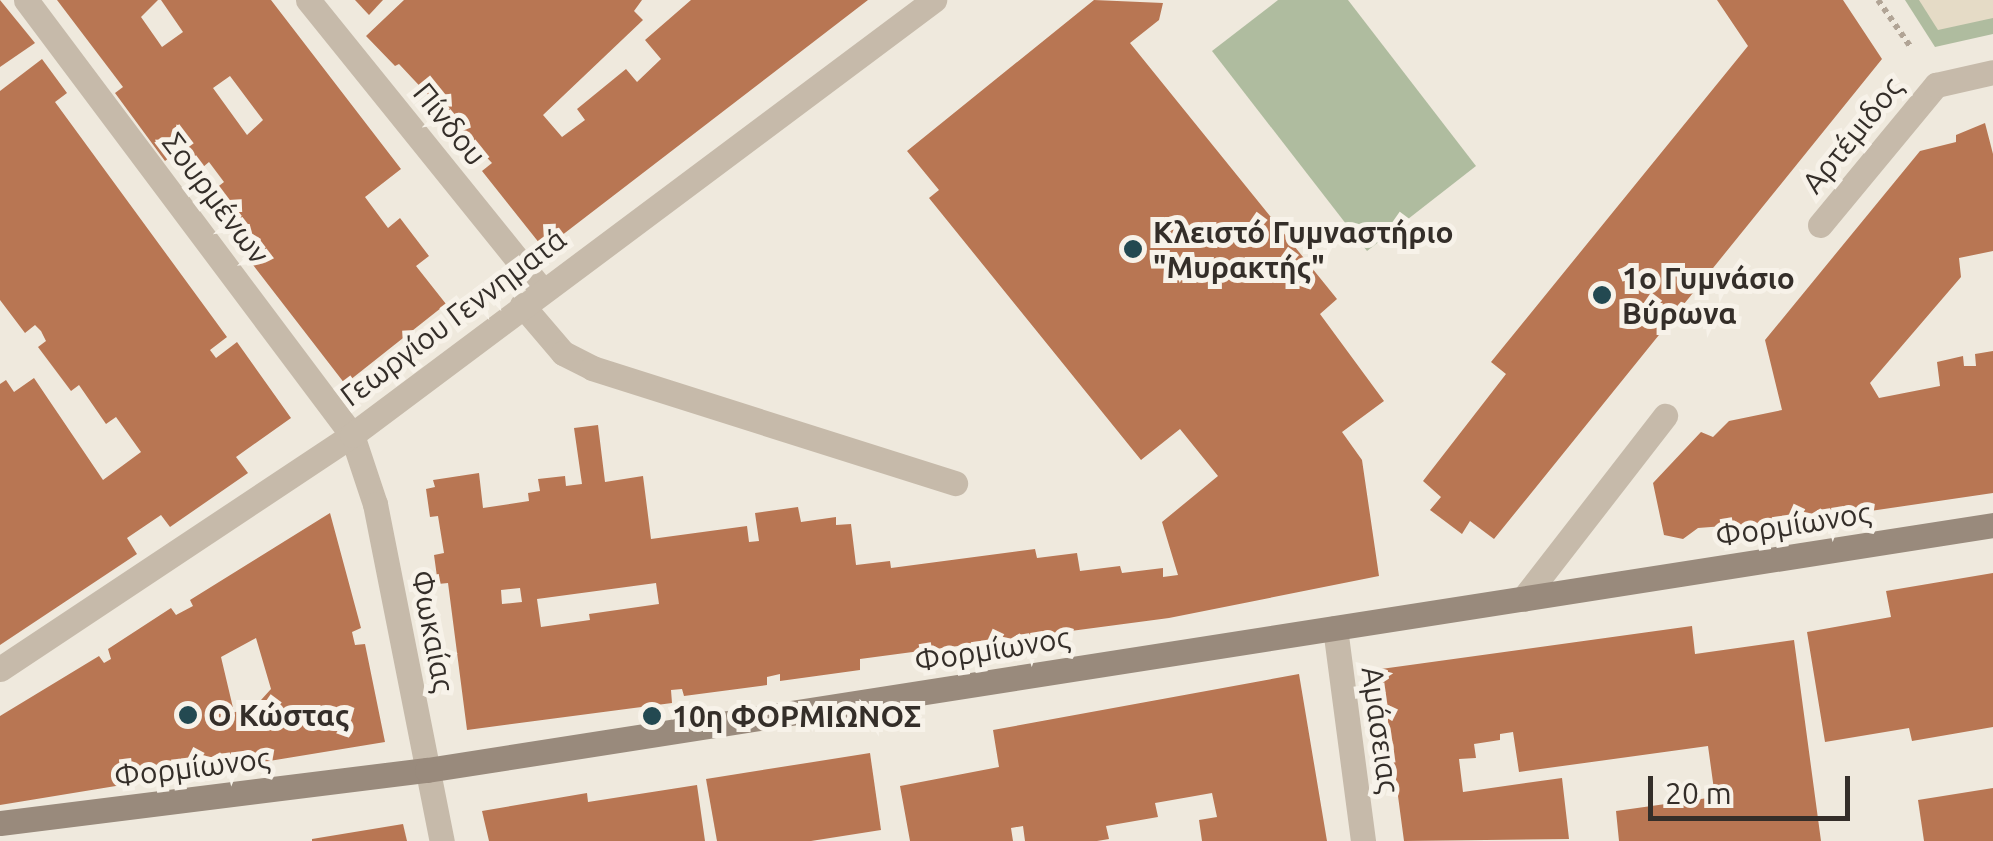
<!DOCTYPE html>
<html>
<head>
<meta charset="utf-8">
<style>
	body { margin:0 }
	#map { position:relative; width:1993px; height:841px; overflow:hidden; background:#efe9dd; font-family:Ubuntu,sans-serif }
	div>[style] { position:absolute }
	.green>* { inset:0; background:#afbc9f }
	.plaza>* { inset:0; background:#e5dbc6 }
	.building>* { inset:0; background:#b87653 }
	.path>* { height:6px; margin-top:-3px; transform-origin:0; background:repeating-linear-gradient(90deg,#b1a495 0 5px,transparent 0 10px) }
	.lane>* { height:25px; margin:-12.5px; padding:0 12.5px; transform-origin:12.5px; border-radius:12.5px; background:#c6baaa }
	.street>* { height:25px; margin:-12.5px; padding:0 12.5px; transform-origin:12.5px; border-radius:12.5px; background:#c6baaa }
	.secondary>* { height:25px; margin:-12.5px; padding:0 12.5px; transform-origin:12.5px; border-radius:12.5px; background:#998a7c }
	.dots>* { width:28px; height:28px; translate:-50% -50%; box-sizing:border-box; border:5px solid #f7f2e9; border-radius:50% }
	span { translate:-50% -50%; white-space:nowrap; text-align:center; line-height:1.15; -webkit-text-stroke:10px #f7f2e9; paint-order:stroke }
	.street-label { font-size:30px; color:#342e29 }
	.poi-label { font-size:30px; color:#342e29; font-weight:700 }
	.left { translate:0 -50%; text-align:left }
	.scale { position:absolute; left:1648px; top:776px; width:202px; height:45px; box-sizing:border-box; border:5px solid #342e29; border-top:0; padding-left:12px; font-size:30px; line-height:35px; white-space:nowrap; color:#342e29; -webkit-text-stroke:8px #f7f2e9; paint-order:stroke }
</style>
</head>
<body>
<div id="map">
	<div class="green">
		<div style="clip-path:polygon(1278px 0,1348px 0,1476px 166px,1367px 251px,1212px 51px)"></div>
		<div style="clip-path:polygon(1905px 0,1993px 0,1993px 34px,1935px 47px)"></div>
	</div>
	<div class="plaza">
		<div style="clip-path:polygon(1919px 0,1993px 0,1993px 18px,1938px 30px)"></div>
	</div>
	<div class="building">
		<div style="clip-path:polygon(0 0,35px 43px,0 67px)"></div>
		<div style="clip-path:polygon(evenodd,57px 0,158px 0,141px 17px,162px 47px,183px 32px,161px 0,271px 0,401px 169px,365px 197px,388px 228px,400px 218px,429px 256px,416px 266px,446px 304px,345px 384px,202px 199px,224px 182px,209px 162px,191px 177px,173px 155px,165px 161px,115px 93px,123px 87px,57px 0,230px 76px,263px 120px,247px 135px,213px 88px,230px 76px)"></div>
		<div style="clip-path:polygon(355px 0,383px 0,369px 15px)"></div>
		<div style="clip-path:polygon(404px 0,642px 0,634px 11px,643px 20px,543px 115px,562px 137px,585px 120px,577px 109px,626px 69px,637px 82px,661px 59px,645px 40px,691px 0,868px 0,544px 249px,482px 171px,492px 163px,399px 64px,395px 66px,366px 36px)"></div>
		<div style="clip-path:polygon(evenodd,1094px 0,1163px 3px,1159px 20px,1130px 43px,1337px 299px,1320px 314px,1384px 401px,1342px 432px,1362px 460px,1379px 576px,1169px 618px,860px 659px,860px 670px,780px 681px,780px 674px,767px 677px,767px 685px,684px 696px,682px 689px,671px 690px,672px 703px,467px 730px,448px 583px,438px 584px,434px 555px,444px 553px,438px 516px,430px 517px,426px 489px,435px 487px,433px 480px,479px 473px,483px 508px,529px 501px,528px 493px,540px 491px,538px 479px,565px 476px,566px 486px,582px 484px,574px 428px,598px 425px,605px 482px,643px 476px,651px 539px,747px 526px,749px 542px,759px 541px,755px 513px,798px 507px,801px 522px,836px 517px,836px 525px,851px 524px,856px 565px,890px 561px,891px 568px,1035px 549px,1037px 558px,1077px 553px,1080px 571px,1120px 566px,1122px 573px,1163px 568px,1163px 577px,1178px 575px,1162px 522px,1218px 476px,1180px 429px,1141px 460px,929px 198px,939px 190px,907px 151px,1094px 0,656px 583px,659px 604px,589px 614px,590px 620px,541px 627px,537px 599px,656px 583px,1094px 0,520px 588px,522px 602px,502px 604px,501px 590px,520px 588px)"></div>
		<div style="clip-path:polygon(1717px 0,1843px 0,1882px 59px,1494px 539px,1470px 521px,1462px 534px,1430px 510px,1441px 497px,1423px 481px,1506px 374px,1491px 362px,1748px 46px)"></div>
		<div style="clip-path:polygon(42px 59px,67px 93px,55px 102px,227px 337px,210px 350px,216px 358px,237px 342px,291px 418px,236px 457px,248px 473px,170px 527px,161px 515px,127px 538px,137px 554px,0 645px,0 384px,6px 380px,14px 392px,34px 378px,103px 480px,141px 452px,116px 417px,106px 424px,79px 385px,71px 391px,38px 347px,46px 341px,41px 331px,35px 325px,25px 333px,0 300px,0 91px)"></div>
		<div style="clip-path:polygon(1985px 123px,1993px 154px,1993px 251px,1959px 258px,1961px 277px,1870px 383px,1879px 398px,1940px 386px,1937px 362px,1963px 356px,1964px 366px,1976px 366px,1975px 354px,1993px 351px,1993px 493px,1809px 520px,1792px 518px,1735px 534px,1724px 526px,1698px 528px,1683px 539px,1664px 535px,1653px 483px,1701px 432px,1713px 437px,1729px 421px,1782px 410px,1765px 340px,1920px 151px,1956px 142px,1956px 135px)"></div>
		<div style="clip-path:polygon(evenodd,330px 513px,361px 628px,352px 632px,355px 645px,365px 644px,385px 742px,0 805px,0 716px,99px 656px,104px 663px,111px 659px,108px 649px,171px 608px,176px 615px,193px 606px,190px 600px,330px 513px,256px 638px,271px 689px,251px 711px,234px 712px,221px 657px,256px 638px)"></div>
		<div style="clip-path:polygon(1993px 573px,1993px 727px,1912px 741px,1909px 728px,1825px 742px,1807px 632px,1891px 617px,1886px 591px)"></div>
		<div style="clip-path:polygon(1692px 626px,1695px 654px,1794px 640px,1821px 841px,1619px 841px,1616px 811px,1715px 797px,1708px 746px,1519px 772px,1513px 732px,1500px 734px,1500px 740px,1474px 744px,1476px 758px,1459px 759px,1463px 792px,1562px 778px,1569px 839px,1404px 841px,1381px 669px)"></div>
		<div style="clip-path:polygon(1299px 674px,1327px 841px,1202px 841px,1199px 820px,1217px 817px,1212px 793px,1155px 803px,1158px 817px,1106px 826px,1109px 839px,1097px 841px,1025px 841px,1023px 826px,1011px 828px,1013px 841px,910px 841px,900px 786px,999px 767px,993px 730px)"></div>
		<div style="clip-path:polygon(870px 753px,881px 830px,811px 841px,717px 841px,706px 779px)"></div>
		<div style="clip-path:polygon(697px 785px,705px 841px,489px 841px,482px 811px,587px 793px,588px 802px)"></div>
		<div style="clip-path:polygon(1993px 788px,1993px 841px,1924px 841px,1918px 800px)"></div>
		<div style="clip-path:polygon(403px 824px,407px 841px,312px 841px,312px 839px)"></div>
	</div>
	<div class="path">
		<div style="left:1878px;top:0;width:56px;rotate:55.2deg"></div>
	</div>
	<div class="lane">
		<div style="left:522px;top:305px;width:63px;rotate:49.5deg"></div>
		<div style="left:563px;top:353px;width:33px;rotate:27deg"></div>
		<div style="left:592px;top:368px;width:381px;rotate:17.6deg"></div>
	</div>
	<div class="street">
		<div style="left:26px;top:0;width:544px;rotate:53.15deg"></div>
		<div style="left:352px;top:435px;width:73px;rotate:71.6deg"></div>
		<div style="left:375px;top:504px;width:344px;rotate:78.8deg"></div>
		<div style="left:308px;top:0;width:373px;rotate:51.1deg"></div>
		<div style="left:1820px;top:225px;width:182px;rotate:-50.4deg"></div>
		<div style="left:1936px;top:85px;width:58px;rotate:-12.8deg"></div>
		<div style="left:1523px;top:599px;width:232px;rotate:-52.2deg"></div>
		<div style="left:1335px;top:628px;width:215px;rotate:82.5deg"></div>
		<div style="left:0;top:669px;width:423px;rotate:-33.6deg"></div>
		<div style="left:352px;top:435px;width:727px;rotate:-36.78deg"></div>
	</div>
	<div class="secondary">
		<div style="left:0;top:823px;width:430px;rotate:-7.1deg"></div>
		<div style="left:427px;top:770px;width:1585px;rotate:-8.89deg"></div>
	</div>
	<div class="dots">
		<div style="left:1133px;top:249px;background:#234951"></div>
		<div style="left:1602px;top:295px;background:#234951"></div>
		<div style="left:188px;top:715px;background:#234951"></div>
		<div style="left:652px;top:716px;background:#234951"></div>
	</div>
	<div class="street-label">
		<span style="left:450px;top:124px;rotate:51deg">Πίνδου</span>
		<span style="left:1852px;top:135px;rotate:-51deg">Αρτέμιδος</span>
		<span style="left:216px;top:198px;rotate:53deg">Σουρμένων</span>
		<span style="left:453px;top:317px;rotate:-37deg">Γεωργίου Γεννηματά</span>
		<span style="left:1793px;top:524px;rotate:-9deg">Φορμίωνος</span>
		<span style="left:433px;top:631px;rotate:79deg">Φωκαίας</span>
		<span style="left:992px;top:649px;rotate:-9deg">Φορμίωνος</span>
		<span style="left:1381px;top:730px;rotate:82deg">Αμάσειας</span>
		<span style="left:192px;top:767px;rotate:-7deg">Φορμίωνος</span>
	</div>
	<div class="poi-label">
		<span class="left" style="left:1153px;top:249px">Κλειστό Γυμναστήριο<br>"Μυρακτής"</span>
		<span class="left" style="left:1622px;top:295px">1ο Γυμνάσιο<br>Βύρωνα</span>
		<span class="left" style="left:208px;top:715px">Ο Κώστας</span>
		<span class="left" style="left:672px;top:716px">10η ΦΟΡΜΙΩΝΟΣ</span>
	</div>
	<div class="scale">20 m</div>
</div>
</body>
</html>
